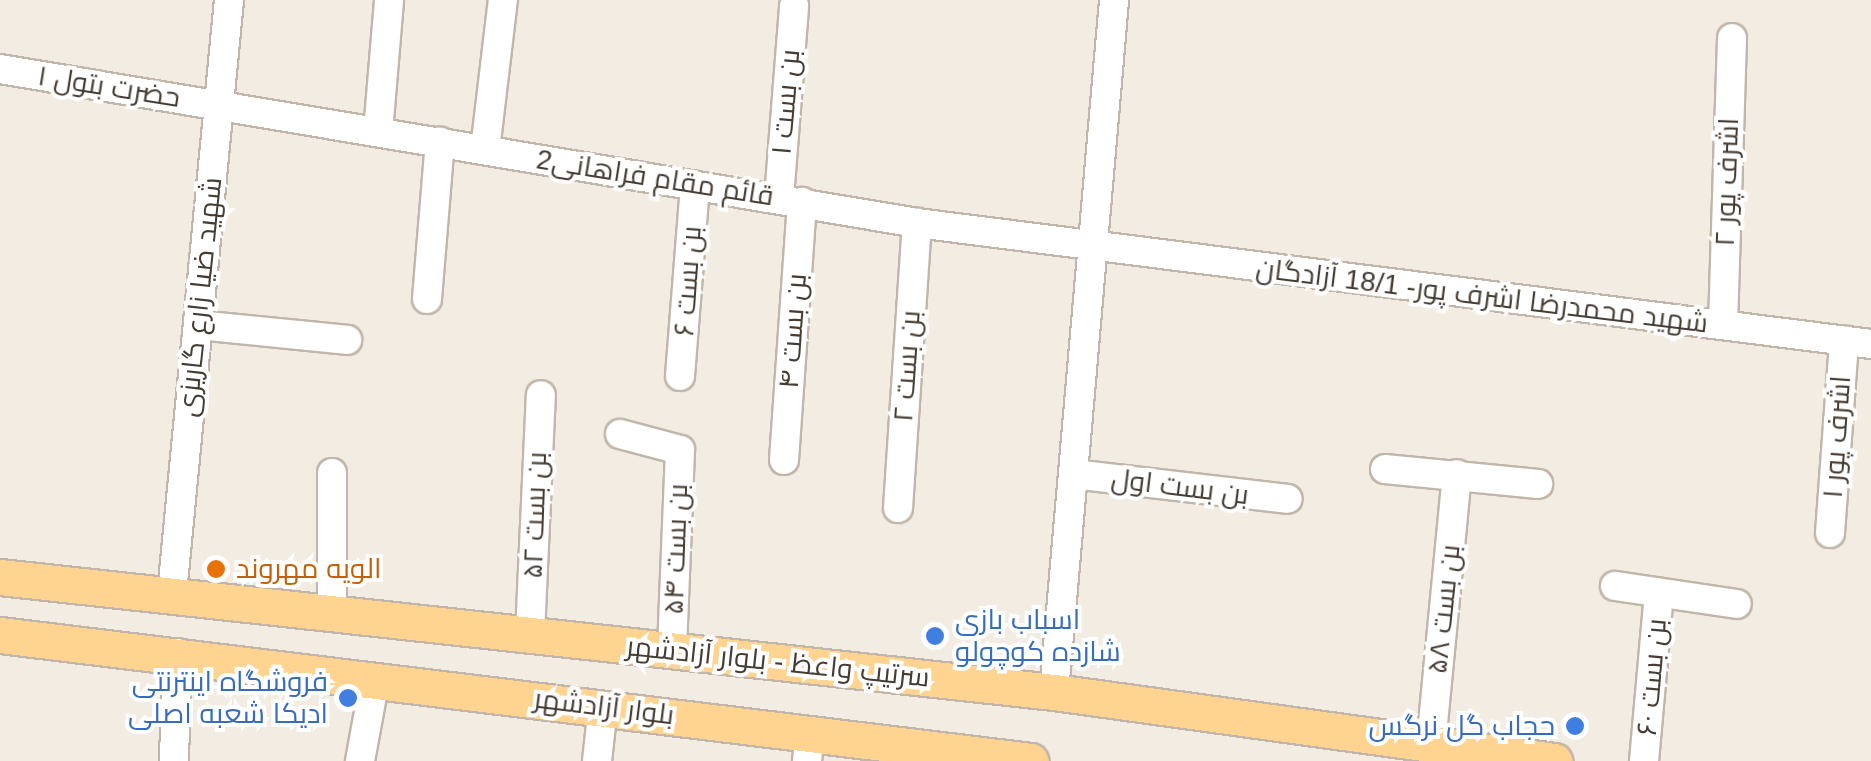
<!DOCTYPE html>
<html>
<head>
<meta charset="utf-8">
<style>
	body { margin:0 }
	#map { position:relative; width:1871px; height:761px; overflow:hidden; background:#f2ece3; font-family:Arial,Cairo,sans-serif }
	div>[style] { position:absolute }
	.roads { filter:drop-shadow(2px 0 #c1b6a9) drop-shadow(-2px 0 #c1b6a9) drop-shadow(0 2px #c1b6a9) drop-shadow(0 -2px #c1b6a9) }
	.minor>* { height:28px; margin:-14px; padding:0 14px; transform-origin:14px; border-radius:14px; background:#fff }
	.major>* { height:35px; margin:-17.5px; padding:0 17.5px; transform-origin:17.5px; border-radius:17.5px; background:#ffd390 }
	.dots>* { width:28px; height:28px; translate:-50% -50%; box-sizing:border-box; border:5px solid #fff; border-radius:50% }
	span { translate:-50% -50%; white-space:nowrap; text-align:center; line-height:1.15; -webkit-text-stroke:8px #fff; paint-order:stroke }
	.street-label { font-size:28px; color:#453c33 }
	.food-label { font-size:28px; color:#c56008 }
	.left { translate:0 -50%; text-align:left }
	.shop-label { font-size:28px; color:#366cbe }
	.right { translate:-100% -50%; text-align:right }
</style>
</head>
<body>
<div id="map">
	<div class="roads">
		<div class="minor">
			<div style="left:0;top:69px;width:930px;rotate:9.53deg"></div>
			<div style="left:917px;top:223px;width:962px;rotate:7.23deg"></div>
			<div style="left:378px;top:132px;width:132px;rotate:-85.2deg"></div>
			<div style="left:485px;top:150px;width:151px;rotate:-83.2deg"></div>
			<div style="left:779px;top:198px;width:193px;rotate:-85.5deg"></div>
			<div style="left:427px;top:299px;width:158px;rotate:-85.3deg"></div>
			<div style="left:198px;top:325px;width:150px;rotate:5.7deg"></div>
			<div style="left:1723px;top:325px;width:287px;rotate:-88.2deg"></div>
			<div style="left:680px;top:376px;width:191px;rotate:-85.5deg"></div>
			<div style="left:620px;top:434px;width:62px;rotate:14.9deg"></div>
			<div style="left:680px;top:450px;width:200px;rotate:92.3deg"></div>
			<div style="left:784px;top:460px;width:259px;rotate:-86deg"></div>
			<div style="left:1385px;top:469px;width:154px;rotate:5.6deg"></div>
			<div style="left:332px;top:473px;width:139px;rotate:90deg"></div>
			<div style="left:1073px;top:474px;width:216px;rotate:6.6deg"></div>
			<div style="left:898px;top:508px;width:286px;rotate:-86.2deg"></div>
			<div style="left:1830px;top:533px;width:193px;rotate:-85.8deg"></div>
			<div style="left:1615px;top:586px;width:123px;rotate:8.4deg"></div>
			<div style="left:172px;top:593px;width:596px;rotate:-84.51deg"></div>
			<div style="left:530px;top:634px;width:239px;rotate:-87.4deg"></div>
			<div style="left:1054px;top:692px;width:695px;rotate:-85.04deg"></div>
			<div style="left:1431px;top:744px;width:271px;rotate:-84.5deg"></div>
			<div style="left:174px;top:761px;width:108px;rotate:-88.4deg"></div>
			<div style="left:360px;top:761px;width:83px;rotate:-79.6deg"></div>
			<div style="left:597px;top:761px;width:54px;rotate:-83.7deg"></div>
			<div style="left:807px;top:761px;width:28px;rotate:-84deg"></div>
			<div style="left:1644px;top:761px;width:169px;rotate:-84.9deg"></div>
		</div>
		<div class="major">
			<div style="left:0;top:577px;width:1060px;rotate:6.23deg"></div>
			<div style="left:1054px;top:692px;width:505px;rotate:7.86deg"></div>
			<div style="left:0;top:635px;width:1038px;rotate:6.97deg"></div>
		</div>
	</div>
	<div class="dots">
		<div style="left:216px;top:569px;background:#e8710a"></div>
		<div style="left:935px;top:636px;background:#3f7fe0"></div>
		<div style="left:348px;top:698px;background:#3f7fe0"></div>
		<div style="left:1575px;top:726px;background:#3f7fe0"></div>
	</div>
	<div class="street-label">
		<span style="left:109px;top:87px;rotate:9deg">حضرت بتول ۱</span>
		<span style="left:786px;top:102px;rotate:-85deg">بن بست ۱</span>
		<span style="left:655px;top:178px;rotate:9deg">2قائم مقام فراهانی</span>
		<span style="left:1727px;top:182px;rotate:-88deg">۲ اشرف پور</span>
		<span style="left:688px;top:281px;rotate:-86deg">بن بست ۶</span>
		<span style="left:1482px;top:296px;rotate:7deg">شهید محمدرضا اشرف پور- 18/1 آزادگان</span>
		<span style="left:200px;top:297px;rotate:-84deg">شهید ضیا زارع گاریزی</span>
		<span style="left:793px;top:331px;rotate:-86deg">بن بست ۴</span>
		<span style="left:907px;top:366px;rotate:-86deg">بن بست ۲</span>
		<span style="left:1837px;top:437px;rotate:-86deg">۱ اشرف پور</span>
		<span style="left:1180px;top:487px;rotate:7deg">بن بست اول</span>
		<span style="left:535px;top:515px;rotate:-88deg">بن بست ۵۲</span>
		<span style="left:676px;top:549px;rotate:-88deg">بن بست ۵۴</span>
		<span style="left:1444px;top:609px;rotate:-84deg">بن بست ۵۸</span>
		<span style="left:778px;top:662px;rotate:6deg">سرتیپ واعظ - بلوار آزادشهر</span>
		<span style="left:1652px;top:677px;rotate:-85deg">بن بست ۶۰</span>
		<span style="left:604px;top:707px;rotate:7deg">بلوار آزادشهر</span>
	</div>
	<div class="food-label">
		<span class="left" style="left:236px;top:569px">الویه مهروند</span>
	</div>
	<div class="shop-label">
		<span class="left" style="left:955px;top:636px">اسباب بازی<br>شازده کوچولو</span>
		<span class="right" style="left:328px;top:698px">فروشگاه اینترنتی<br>ادیکا شعبه اصلی</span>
		<span class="right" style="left:1555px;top:726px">حجاب گل نرگس</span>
	</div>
</div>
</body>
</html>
